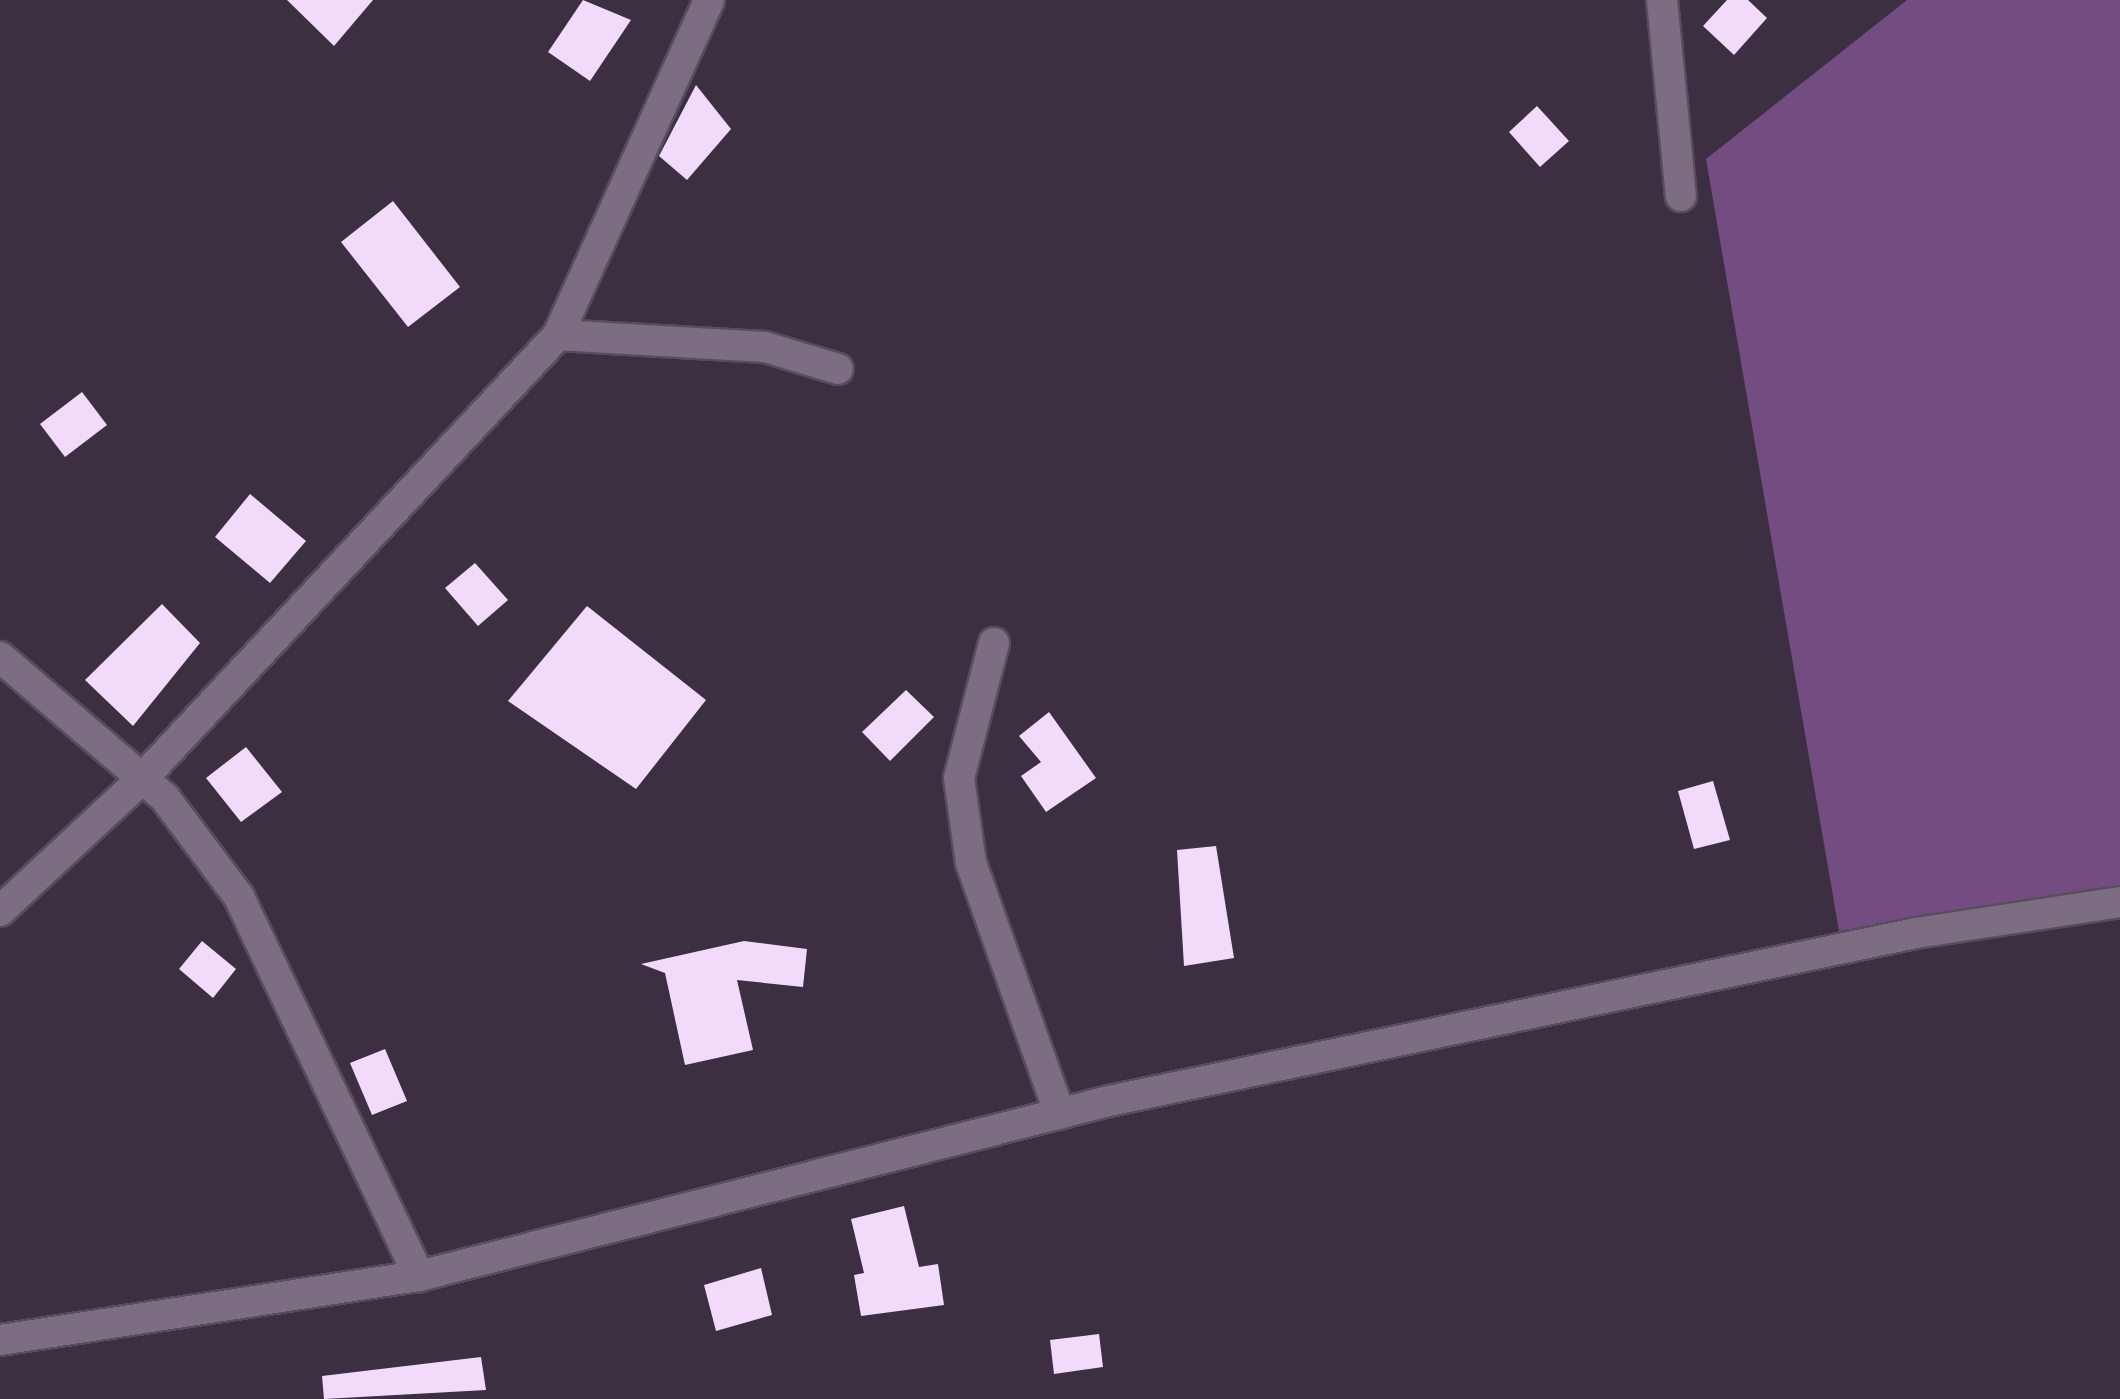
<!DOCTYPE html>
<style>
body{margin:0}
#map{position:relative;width:2120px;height:1399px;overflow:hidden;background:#3c2f42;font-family:Cabin,sans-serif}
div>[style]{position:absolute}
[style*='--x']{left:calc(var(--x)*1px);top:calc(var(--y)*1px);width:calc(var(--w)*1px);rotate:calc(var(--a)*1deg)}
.green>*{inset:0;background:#734d81}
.building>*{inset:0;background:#f2dafb}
.roads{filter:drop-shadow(2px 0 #584d5c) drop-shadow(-2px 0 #584d5c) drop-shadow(0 2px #584d5c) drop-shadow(0 -2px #584d5c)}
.minor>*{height:30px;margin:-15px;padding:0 15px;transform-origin:15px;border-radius:15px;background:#7c6d82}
span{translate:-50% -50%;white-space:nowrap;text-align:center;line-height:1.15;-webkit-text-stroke:10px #201a22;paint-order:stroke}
</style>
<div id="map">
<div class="green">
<i style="clip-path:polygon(1907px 0,2120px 0,2120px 886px,1839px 931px,1706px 159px)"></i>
</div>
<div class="building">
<i style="clip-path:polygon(287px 0,373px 0,334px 46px)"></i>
<i style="clip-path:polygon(583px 0,631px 20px,590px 81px,548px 52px)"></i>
<i style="clip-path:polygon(1727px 0,1748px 0,1767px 18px,1734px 55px,1703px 26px)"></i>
<i style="clip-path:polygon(696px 85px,731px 129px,687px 180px,659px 156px)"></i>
<i style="clip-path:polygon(1537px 106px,1569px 141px,1540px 167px,1509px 132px)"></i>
<i style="clip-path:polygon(393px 201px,460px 287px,408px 327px,341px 242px)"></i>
<i style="clip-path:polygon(82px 392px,107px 425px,65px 457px,40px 424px)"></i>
<i style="clip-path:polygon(250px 494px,306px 541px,270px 583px,215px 537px)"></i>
<i style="clip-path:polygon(475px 563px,508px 600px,478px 626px,445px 588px)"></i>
<i style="clip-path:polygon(162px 604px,200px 643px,133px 726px,85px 680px)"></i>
<i style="clip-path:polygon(587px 606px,706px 700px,636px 789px,508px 701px)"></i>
<i style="clip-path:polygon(906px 690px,934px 717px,890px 761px,862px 732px)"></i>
<i style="clip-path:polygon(1049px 712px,1096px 778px,1046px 812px,1021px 776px,1041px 762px,1019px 736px)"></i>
<i style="clip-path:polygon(246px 747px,282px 792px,241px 822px,206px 778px)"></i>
<i style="clip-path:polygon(1713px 781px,1730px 840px,1694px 849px,1678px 791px)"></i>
<i style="clip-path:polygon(1216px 846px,1234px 958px,1184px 966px,1177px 850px)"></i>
<i style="clip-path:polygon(202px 941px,236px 969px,213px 998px,179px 969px)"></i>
<i style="clip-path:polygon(744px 941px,807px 949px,803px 987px,737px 980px,753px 1050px,685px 1065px,665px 973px,641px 964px)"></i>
<i style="clip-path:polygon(385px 1049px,407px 1101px,372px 1115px,350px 1063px)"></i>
<i style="clip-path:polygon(904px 1206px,919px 1267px,938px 1264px,944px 1305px,861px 1316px,854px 1275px,864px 1273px,851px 1219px)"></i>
<i style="clip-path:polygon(761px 1268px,772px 1315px,716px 1331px,704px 1285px)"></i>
<i style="clip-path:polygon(1099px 1334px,1103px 1367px,1054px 1374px,1050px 1340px)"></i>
<i style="clip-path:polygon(481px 1357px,486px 1390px,324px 1399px,322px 1376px)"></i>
</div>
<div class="roads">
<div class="minor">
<i style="--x:1662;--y:0;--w:197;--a:84.5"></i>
<i style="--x:558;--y:335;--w:367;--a:-65.7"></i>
<i style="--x:994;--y:643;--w:139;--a:104.5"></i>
<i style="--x:959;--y:778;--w:86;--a:82"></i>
<i style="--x:971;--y:863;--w:266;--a:70.5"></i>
<i style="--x:0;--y:657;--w:217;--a:40.5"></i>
<i style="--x:165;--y:798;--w:124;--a:53.2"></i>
<i style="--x:239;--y:897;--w:420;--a:64.6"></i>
<i style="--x:0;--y:911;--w:192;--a:-42.9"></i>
<i style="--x:141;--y:780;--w:610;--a:-46.86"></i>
<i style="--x:558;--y:335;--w:207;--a:3.3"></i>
<i style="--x:765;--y:347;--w:76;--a:16.8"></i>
<i style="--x:0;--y:1340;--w:424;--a:-8.7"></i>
<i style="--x:419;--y:1276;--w:712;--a:-14.23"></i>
<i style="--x:1109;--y:1101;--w:824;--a:-11.76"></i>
<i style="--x:1916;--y:933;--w:206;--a:-8.6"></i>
</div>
</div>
</div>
